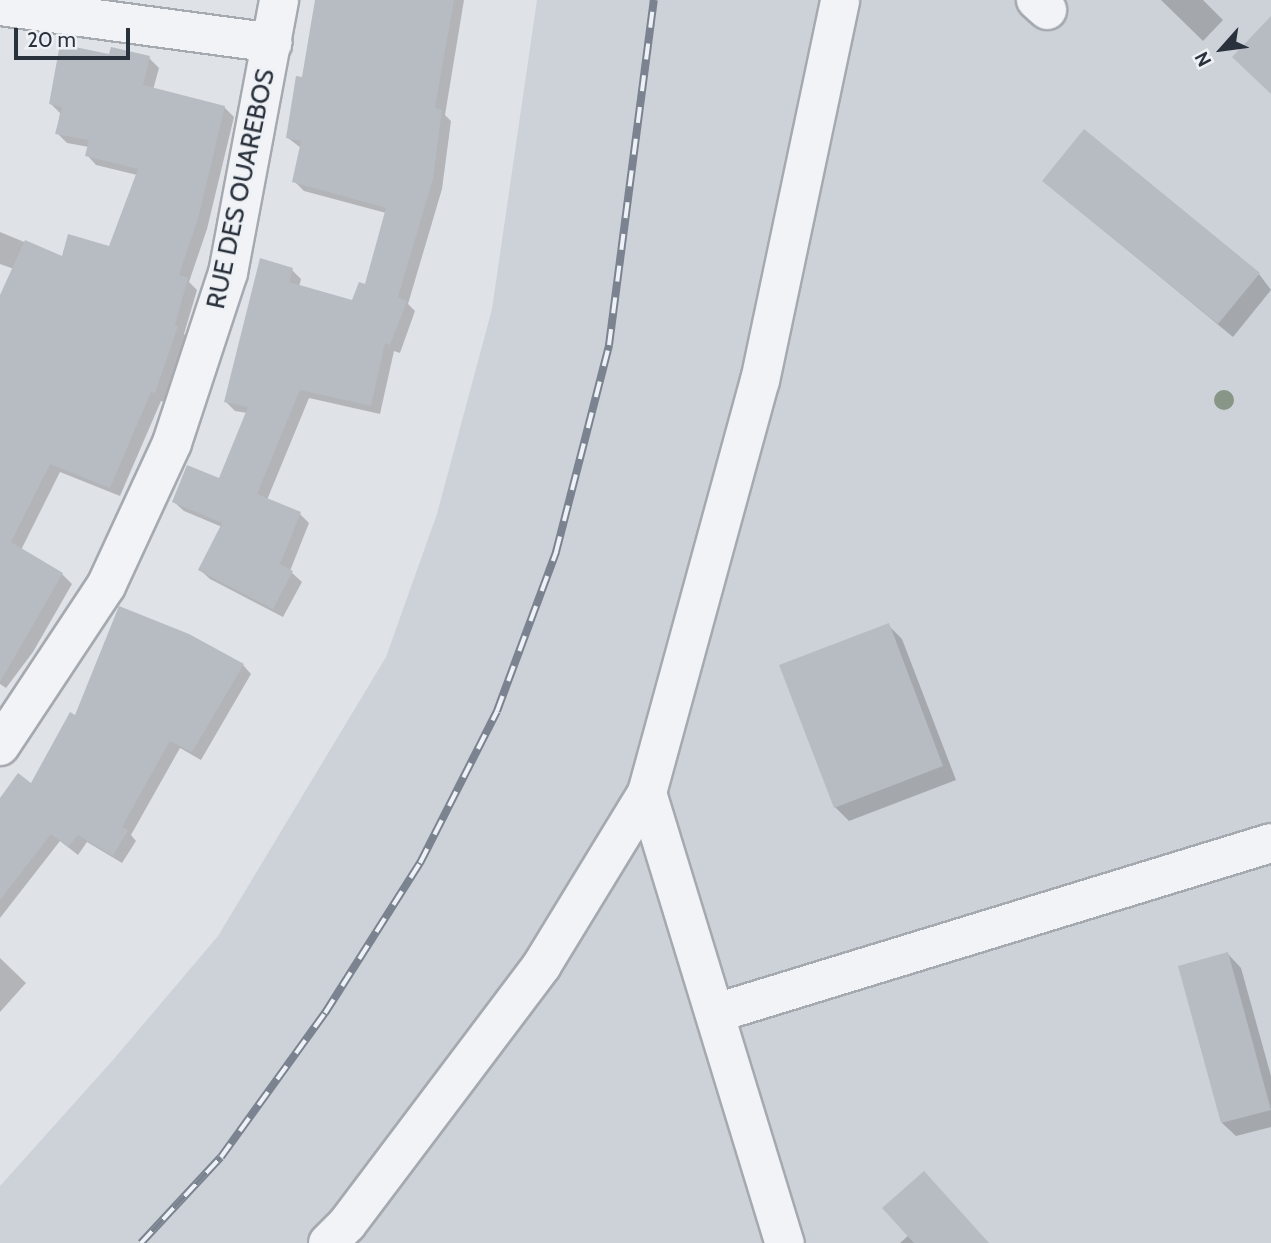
<!DOCTYPE html>
<style>
body{margin:0}
#map{position:relative;width:1271px;height:1243px;overflow:hidden;background:#dfe2e7;font-family:Cabin,sans-serif}
div>[style]{position:absolute}
[style*='--x']{left:calc(var(--x)*1px);top:calc(var(--y)*1px);width:calc(var(--w)*1px);rotate:calc(var(--a)*1deg)}
.built>*{inset:0;background:#cdd2d8}
.shadow>*{inset:0;background:#0003}
.building>*{inset:0;background:#b7bcc3}
.roads{filter:drop-shadow(2px 0 #a5a9b0) drop-shadow(-2px 0 #a5a9b0) drop-shadow(0 2px #a5a9b0) drop-shadow(0 -2px #a5a9b0)}
.minor>*{height:38px;margin:-19px;padding:0 19px;transform-origin:19px;border-radius:19px;background:#f1f3f6}
.rail>*{height:8px;margin-top:-4px;transform-origin:0;background:repeating-linear-gradient(90deg,#eef1f5 0 16px,#7a838f 0 32px);box-sizing:border-box;border-block:2px solid #7a838f}
.trees>*{width:20px;height:20px;margin:-10px;border-radius:50%;background:#879687}
span{translate:-50% -50%;white-space:nowrap;text-align:center;line-height:1.15;-webkit-text-stroke:5px #eef1f5;paint-order:stroke}
.street-label{font-size:26px;color:#29313c}
.north{position:absolute;left:1187px;top:14px;width:70px;height:70px;-webkit-text-stroke:5px #eef1f5;paint-order:stroke;rotate:242deg;font-size:19px;font-weight:700;line-height:28px;text-align:center;color:#29313c}
.north::after{content:'';display:block;margin:auto;width:24px;height:32px;background:#29313c;clip-path:polygon(50% 0,100% 100%,50% 72%,0 100%)}
.scale{position:absolute;left:14px;top:28px;width:116px;height:32px;box-sizing:border-box;border:4px solid #29313c;border-top:0;padding-left:9px;font-size:21px;line-height:24px;white-space:nowrap;color:#29313c;-webkit-text-stroke:5px #eef1f5;paint-order:stroke}
</style>
<div id="map">
<div class="built">
<i style="clip-path:polygon(537px 0,1271px 0,1271px 1243px,0 1243px,0 1186px,113px 1060px,218px 936px,386px 657px,437px 514px,492px 309px)"></i>
</div>
<div class="shadow">
<i style="clip-path:polygon(317px 0,464px 0,445px 115px,451px 121px,442px 189px,408px 304px,415px 311px,400px 353px,394px 351px,380px 414px,309px 398px,267px 500px,300px 514px,309px 523px,290px 571px,302px 582px,283px 617px,210px 579px,200px 570px,222px 527px,184px 511px,174px 502px,220px 481px,247px 413px,235px 411px,225px 401px,292px 270px,301px 279px,299px 287px,353px 303px,366px 286px,386px 213px,304px 191px,294px 181px,301px 148px,288px 138px,304px 79px)"></i>
<i style="clip-path:polygon(1161px 0,1203px 0,1223px 20px,1203px 41px)"></i>
<i style="clip-path:polygon(110px 56px,149px 58px,159px 68px,153px 90px,224px 107px,234px 117px,207px 229px,189px 282px,197px 290px,184px 334px,187px 337px,164px 402px,161px 401px,120px 496px,60px 472px,21px 550px,62px 574px,72px 584px,33px 652px,6px 688px,0 684px,0 300px,14px 269px,0 264px,0 232px,63px 258px,110px 248px,137px 175px,96px 165px,87px 155px,89px 147px,67px 143px,57px 133px,60px 113px,51px 104px)"></i>
<i style="clip-path:polygon(1044px 181px,1259px 274px,1271px 290px,1233px 337px)"></i>
<i style="clip-path:polygon(888px 625px,902px 639px,956px 780px,849px 821px,835px 807px)"></i>
<i style="clip-path:polygon(243px 665px,251px 674px,201px 760px,180px 748px,131px 835px,136px 841px,122px 863px,87px 842px,78px 855px,60px 841px,0 918px,0 809px,31px 785px,76px 717px)"></i>
<i style="clip-path:polygon(1228px 954px,1241px 968px,1271px 1076px,1271px 1127px,1236px 1136px,1222px 1123px)"></i>
<i style="clip-path:polygon(0 958px,26px 983px,0 1012px)"></i>
<i style="clip-path:polygon(909px 1235px,988px 1243px,900px 1243px)"></i>
</div>
<div class="building">
<i style="clip-path:polygon(315px 0,454px 0,435px 108px,442px 110px,433px 179px,398px 297px,407px 301px,390px 345px,385px 343px,371px 406px,300px 390px,257px 494px,301px 512px,280px 564px,293px 571px,273px 609px,198px 570px,222px 523px,172px 502px,187px 465px,219px 478px,248px 407px,224px 402px,260px 258px,293px 268px,289px 282px,352px 300px,359px 282px,365px 284px,386px 208px,292px 182px,301px 141px,286px 138px,296px 76px,302px 77px)"></i>
<i style="clip-path:polygon(1271px 16px,1271px 94px,1232px 57px)"></i>
<i style="clip-path:polygon(60px 44px,109px 54px,111px 47px,150px 56px,143px 85px,225px 106px,198px 219px,179px 275px,188px 278px,175px 325px,178px 326px,155px 393px,151px 392px,110px 488px,50px 464px,11px 542px,63px 573px,0 682px,0 295px,25px 240px,62px 256px,68px 234px,109px 246px,138px 169px,85px 156px,89px 140px,55px 134px,62px 107px,49px 104px)"></i>
<i style="clip-path:polygon(1084px 129px,1260px 273px,1218px 324px,1042px 181px)"></i>
<i style="clip-path:polygon(119px 606px,189px 634px,244px 664px,192px 752px,170px 741px,122px 827px,128px 830px,113px 856px,78px 835px,68px 847px,51px 834px,0 900px,0 798px,18px 773px,31px 783px,70px 712px,75px 715px)"></i>
<i style="clip-path:polygon(889px 623px,943px 766px,834px 808px,779px 665px)"></i>
<i style="clip-path:polygon(1228px 952px,1271px 1110px,1221px 1123px,1178px 966px)"></i>
<i style="clip-path:polygon(924px 1171px,989px 1243px,914px 1243px,882px 1208px)"></i>
</div>
<div class="roads">
<div class="minor">
<i style="--x:1036;--y:0;--w:15;--a:42"></i>
<i style="--x:0;--y:6;--w:275;--a:7.7"></i>
<i style="--x:0;--y:746;--w:192;--a:-56.5"></i>
<i style="--x:106;--y:586;--w:157;--a:-65.2"></i>
<i style="--x:172;--y:443;--w:179;--a:-71.8"></i>
<i style="--x:228;--y:273;--w:278;--a:-79.4"></i>
<i style="--x:647;--y:793;--w:471;--a:73"></i>
<i style="--x:716;--y:1013;--w:580;--a:-17.03"></i>
<i style="--x:328;--y:1243;--w:27;--a:-45"></i>
<i style="--x:347;--y:1224;--w:324;--a:-53"></i>
<i style="--x:542;--y:965;--w:202;--a:-58.6"></i>
<i style="--x:647;--y:793;--w:427;--a:-74.7"></i>
<i style="--x:760;--y:381;--w:389;--a:-78.1"></i>
</div>
</div>
<div class="rail">
<i style="--x:141;--y:1243;--w:117;--a:-47.1"></i>
<i style="--x:221;--y:1157;--w:178;--a:-54.2"></i>
<i style="--x:325;--y:1013;--w:178;--a:-57.7"></i>
<i style="--x:420;--y:863;--w:170;--a:-63.1"></i>
<i style="--x:497;--y:711;--w:170;--a:-69.6"></i>
<i style="--x:556;--y:552;--w:214;--a:-75.6"></i>
<i style="--x:609;--y:345;--w:348;--a:-82.6"></i>
</div>
<div class="trees">
<i style="left:1224px;top:400px"></i>
</div>
<div class="street-label">
<span style="left:241px;top:189px;rotate:-78deg">RUE DES OUAREBOS</span>
</div>
<div class="north">N</div>
<div class="scale">20 m</div>
</div>
